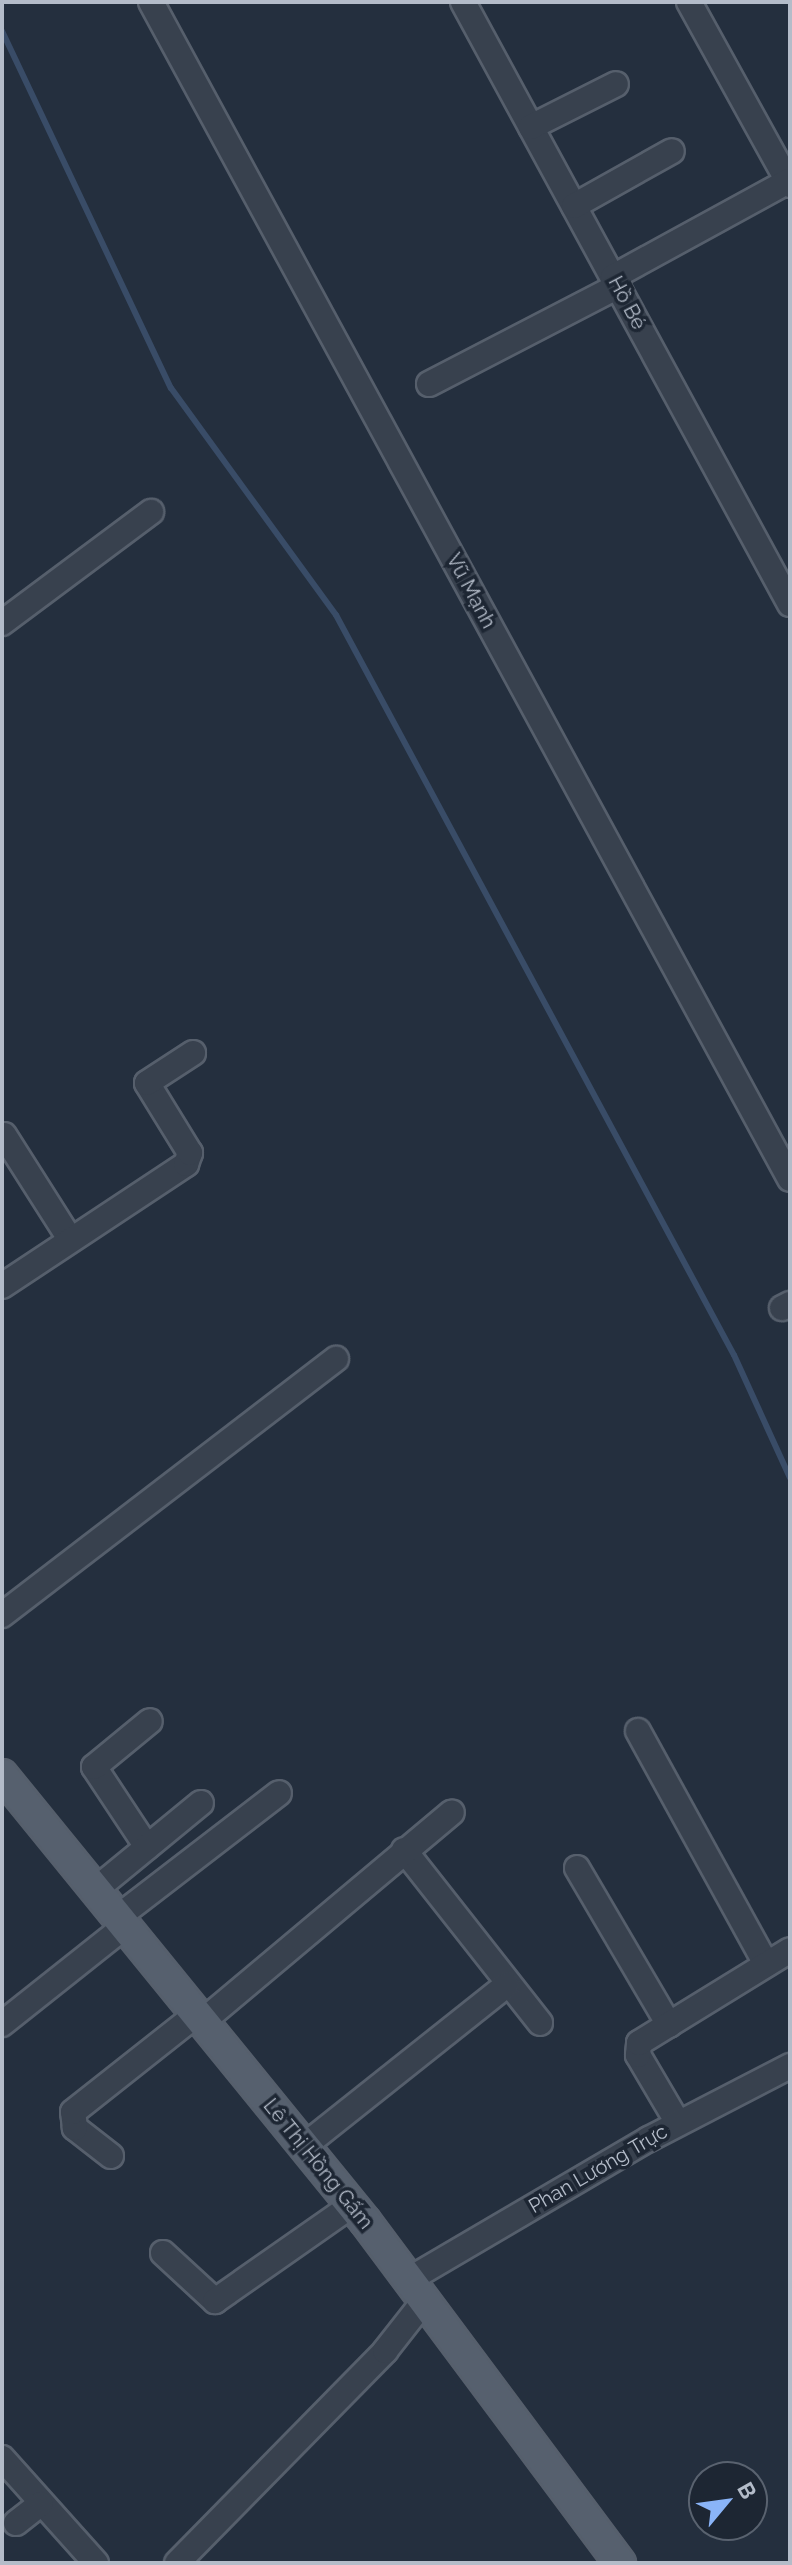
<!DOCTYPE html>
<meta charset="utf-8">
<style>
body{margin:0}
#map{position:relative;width:792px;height:2565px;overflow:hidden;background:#242f3e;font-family:Raleway,sans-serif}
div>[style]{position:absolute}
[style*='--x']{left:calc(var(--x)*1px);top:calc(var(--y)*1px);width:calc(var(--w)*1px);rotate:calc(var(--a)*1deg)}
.stream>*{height:6px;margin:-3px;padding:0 3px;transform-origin:3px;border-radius:3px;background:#394c67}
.roads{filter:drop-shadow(2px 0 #565f6c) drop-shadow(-2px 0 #565f6c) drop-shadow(0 2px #565f6c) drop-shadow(0 -2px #565f6c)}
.minor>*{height:24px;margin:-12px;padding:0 12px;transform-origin:12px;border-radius:12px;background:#38414e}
.major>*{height:30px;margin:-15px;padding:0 15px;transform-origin:15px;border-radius:15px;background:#56606e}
span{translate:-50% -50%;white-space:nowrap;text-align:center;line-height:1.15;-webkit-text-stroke:7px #1d2633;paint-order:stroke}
.street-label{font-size:20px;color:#b4bcc9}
.frame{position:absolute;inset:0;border:4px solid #b4bcc9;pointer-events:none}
.north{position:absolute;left:688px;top:2461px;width:80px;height:80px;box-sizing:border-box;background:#1d2633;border:2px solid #59626f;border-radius:50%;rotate:61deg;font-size:22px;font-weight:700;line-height:32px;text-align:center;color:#b4bcc9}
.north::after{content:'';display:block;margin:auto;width:28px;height:36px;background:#8ab4f8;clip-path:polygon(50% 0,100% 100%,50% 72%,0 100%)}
</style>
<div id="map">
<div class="stream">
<i style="--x:2;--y:31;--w:395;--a:64.7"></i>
<i style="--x:171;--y:388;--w:281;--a:54"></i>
<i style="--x:336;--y:615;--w:840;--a:61.73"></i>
<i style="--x:734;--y:1355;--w:135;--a:65.5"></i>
</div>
<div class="roads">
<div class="minor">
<i style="--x:151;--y:2;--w:1339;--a:61.5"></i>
<i style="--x:463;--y:2;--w:685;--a:61.49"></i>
<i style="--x:689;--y:2;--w:209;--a:61.1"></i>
<i style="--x:531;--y:127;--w:95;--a:-26.8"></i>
<i style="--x:574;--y:206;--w:112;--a:-29.3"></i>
<i style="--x:613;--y:277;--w:200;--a:-28.7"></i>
<i style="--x:429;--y:384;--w:213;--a:-27.4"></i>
<i style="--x:2;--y:623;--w:186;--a:-36.7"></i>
<i style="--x:4;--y:1135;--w:123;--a:57.6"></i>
<i style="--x:2;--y:1286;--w:221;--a:-33.5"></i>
<i style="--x:186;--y:1164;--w:12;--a:-70"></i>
<i style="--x:190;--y:1153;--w:82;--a:-121.6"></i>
<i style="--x:147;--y:1083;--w:55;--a:-33.1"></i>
<i style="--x:782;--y:1308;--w:9;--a:-27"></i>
<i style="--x:2;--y:1615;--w:421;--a:-37.5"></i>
<i style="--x:638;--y:1731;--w:266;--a:61.2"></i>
<i style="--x:147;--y:1847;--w:96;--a:-123.5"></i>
<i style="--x:94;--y:1767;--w:72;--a:-39.4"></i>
<i style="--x:404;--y:1850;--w:220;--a:51.8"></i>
<i style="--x:577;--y:1868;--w:182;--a:59.6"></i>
<i style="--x:95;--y:1890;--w:137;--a:-39.4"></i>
<i style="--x:118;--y:1917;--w:203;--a:-37.6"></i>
<i style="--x:202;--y:2022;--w:326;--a:-40"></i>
<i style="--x:2;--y:2024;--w:157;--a:-38.5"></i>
<i style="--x:678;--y:2123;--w:79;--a:-120.5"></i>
<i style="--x:638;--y:2055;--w:12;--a:-85"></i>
<i style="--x:639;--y:2043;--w:177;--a:-31.6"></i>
<i style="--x:303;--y:2147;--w:260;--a:-38.5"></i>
<i style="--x:111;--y:2156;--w:46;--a:-142.1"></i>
<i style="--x:75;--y:2128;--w:16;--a:-97"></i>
<i style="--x:73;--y:2112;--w:157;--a:-38.3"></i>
<i style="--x:163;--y:2253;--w:71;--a:42.7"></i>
<i style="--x:215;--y:2301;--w:167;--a:-35"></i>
<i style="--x:410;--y:2279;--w:277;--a:-30.4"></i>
<i style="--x:649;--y:2139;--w:159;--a:-27.4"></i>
<i style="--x:2;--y:2458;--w:141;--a:48.2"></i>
<i style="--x:16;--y:2523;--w:31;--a:-38"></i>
<i style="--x:177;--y:2563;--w:297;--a:-45.5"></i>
<i style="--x:385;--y:2351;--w:65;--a:-51.9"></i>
</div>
<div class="major">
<i style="--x:2;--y:1775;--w:575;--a:50.86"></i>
<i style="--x:365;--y:2221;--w:427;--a:53.3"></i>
</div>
</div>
<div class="street-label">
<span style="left:627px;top:303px;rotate:62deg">Hồ Bé</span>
<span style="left:471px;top:591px;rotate:62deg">Vũ Mạnh</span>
<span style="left:318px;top:2164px;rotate:51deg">Lê Thị Hồng Gấm</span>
<span style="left:598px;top:2169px;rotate:-30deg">Phan Lương Trực</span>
</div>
<div class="frame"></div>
<div class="north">B</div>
</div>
